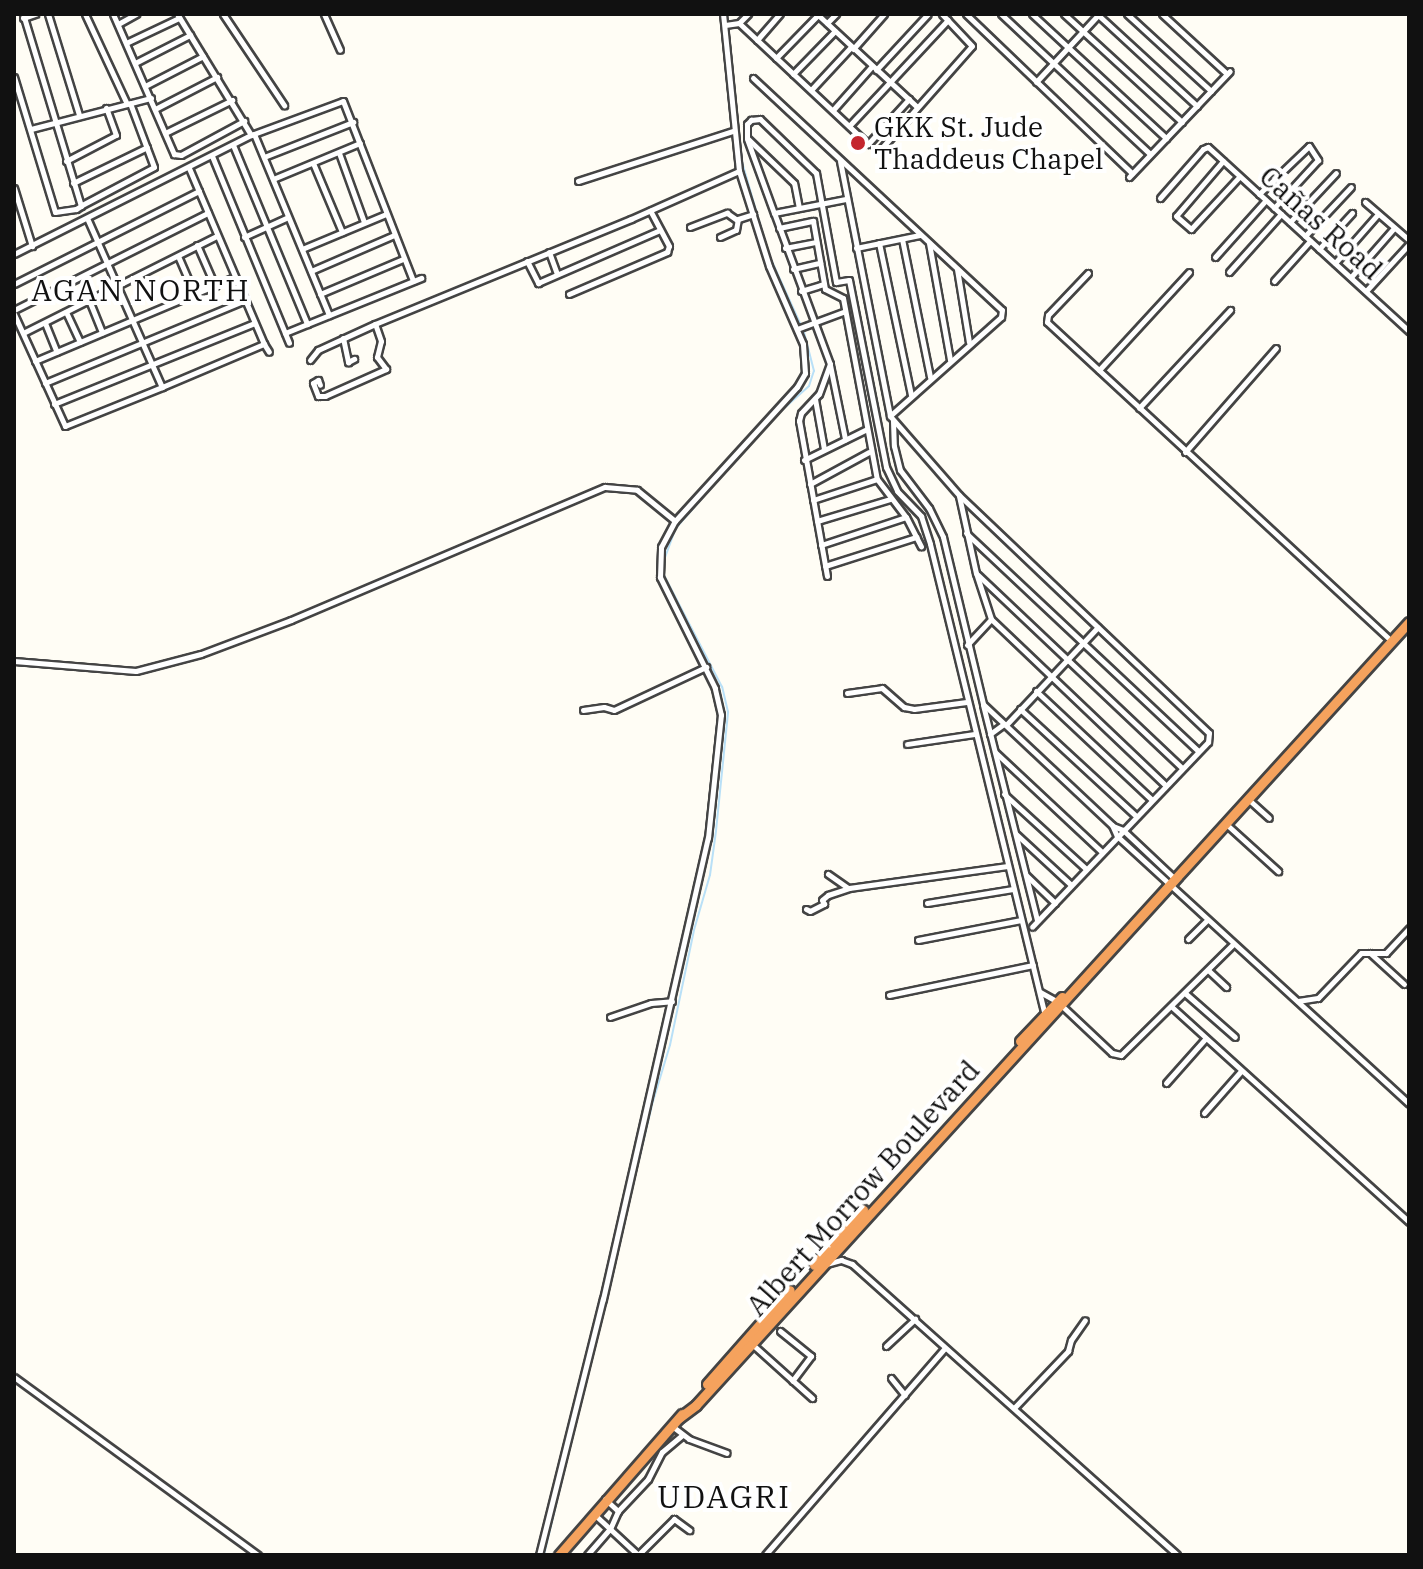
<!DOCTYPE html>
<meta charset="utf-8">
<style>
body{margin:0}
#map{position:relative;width:1423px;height:1569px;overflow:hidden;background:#fffdf5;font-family:"IBM Plex Serif",serif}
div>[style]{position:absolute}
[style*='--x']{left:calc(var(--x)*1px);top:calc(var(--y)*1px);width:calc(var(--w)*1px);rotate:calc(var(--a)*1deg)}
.stream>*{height:2px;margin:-1px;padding:0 1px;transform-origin:1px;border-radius:1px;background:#b9e0f7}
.roads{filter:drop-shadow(2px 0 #444) drop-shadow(-2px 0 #444) drop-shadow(0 2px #444) drop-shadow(0 -2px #444)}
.street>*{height:5px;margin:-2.5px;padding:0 2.5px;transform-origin:2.5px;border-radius:2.5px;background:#fff}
.highway>*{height:9px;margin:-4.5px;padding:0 4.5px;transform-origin:4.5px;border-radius:4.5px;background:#f5a25d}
.dots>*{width:22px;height:22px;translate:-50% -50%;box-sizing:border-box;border:4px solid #fff;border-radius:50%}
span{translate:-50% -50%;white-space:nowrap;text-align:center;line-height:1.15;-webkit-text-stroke:8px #fff;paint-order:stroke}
.poi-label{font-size:28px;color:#111}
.left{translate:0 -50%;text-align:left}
.street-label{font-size:28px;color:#111}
.neighbourhood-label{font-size:30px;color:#111;letter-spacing:2px}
.quarter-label{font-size:32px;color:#111;letter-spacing:2px}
.frame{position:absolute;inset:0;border:16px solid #111;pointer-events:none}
</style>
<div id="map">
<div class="stream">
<i style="--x:726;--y:14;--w:7;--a:82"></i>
<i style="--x:544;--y:1555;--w:460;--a:-76.5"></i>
<i style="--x:651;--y:1108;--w:66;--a:-73.2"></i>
<i style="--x:670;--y:1045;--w:117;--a:-78.2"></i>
<i style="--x:694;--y:930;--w:57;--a:-73.8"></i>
<i style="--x:710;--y:875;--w:44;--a:-82.2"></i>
<i style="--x:716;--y:831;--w:120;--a:-84.2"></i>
<i style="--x:728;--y:712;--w:26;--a:-103"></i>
<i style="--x:722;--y:687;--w:126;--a:-117.4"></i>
<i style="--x:664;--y:575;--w:12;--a:-95"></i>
<i style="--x:663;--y:563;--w:37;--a:-70"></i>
<i style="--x:676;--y:528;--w:144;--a:-48.7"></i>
<i style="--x:771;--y:420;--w:51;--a:-41.8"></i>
<i style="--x:809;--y:386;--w:16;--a:-72"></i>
<i style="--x:814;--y:371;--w:40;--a:-104.4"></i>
<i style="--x:804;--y:332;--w:85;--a:-114.4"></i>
<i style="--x:769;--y:255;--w:104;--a:-106.2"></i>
</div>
<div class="roads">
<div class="street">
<i style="--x:48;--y:14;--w:106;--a:72.9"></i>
<i style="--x:85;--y:14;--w:99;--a:65"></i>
<i style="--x:113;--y:14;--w:153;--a:66.5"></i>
<i style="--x:174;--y:154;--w:7;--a:8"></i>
<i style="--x:181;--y:155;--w:72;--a:-28.4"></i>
<i style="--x:223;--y:14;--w:110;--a:56.2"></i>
<i style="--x:324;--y:14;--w:39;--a:66"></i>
<i style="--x:817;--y:14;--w:135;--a:42.9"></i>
<i style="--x:966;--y:14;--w:230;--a:43.8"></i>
<i style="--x:1001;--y:14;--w:204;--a:43.2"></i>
<i style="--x:1032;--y:14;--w:183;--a:42.8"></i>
<i style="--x:1064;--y:14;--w:160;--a:42.5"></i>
<i style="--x:1097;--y:14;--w:136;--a:42.6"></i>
<i style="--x:1127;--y:14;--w:114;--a:42.5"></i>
<i style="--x:1162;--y:14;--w:88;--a:42.7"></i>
<i style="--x:23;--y:18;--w:13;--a:-18"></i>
<i style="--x:739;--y:23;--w:177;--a:43.2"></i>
<i style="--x:868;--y:144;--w:61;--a:-47.7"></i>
<i style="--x:827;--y:23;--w:13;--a:-45"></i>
<i style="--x:118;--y:24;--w:21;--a:-29"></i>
<i style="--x:725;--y:25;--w:14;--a:-8"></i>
<i style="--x:739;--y:23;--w:13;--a:-45"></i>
<i style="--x:757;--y:40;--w:35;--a:-49"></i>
<i style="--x:126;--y:43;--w:59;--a:-25.3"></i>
<i style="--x:853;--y:49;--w:47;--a:-48.5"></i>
<i style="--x:776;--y:58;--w:60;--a:-45.7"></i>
<i style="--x:135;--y:63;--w:62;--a:-27"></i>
<i style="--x:876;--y:70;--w:76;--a:-47.1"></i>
<i style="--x:793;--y:74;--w:60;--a:-45.7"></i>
<i style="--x:14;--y:77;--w:141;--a:73.1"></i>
<i style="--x:55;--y:212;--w:21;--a:-8"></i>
<i style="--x:76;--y:209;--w:6;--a:-31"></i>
<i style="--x:81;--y:206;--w:201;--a:-106.8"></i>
<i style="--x:753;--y:78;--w:340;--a:43"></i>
<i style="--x:1002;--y:310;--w:7;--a:98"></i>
<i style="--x:1001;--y:317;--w:147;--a:138.3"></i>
<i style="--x:1036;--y:82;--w:91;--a:-47.2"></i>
<i style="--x:145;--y:86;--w:65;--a:-27.3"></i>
<i style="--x:811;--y:90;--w:59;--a:-47.1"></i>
<i style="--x:155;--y:109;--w:70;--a:-27.3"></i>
<i style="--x:833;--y:110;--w:59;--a:-48.4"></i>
<i style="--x:849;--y:126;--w:145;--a:-47"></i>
<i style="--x:31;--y:129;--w:124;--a:-14.5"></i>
<i style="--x:165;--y:133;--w:75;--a:-26.2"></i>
<i style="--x:254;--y:134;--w:196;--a:67.5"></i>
<i style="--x:251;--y:135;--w:98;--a:-20.3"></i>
<i style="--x:343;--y:101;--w:193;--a:68.7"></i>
<i style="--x:747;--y:139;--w:79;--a:70"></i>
<i style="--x:233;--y:145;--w:194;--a:67.5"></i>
<i style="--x:879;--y:151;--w:140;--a:-48.5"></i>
<i style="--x:972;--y:46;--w:44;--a:-133.2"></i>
<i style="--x:339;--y:153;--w:73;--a:70.1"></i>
<i style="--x:212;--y:156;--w:202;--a:67.6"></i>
<i style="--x:264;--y:157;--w:96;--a:-21.5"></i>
<i style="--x:66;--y:161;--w:56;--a:-27.5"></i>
<i style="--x:116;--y:135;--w:29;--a:-110"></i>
<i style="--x:840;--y:161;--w:260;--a:78.9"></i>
<i style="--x:890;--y:416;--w:105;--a:48.9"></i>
<i style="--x:959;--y:495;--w:345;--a:43.6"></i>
<i style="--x:1209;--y:733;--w:9;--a:96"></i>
<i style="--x:1208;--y:742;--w:255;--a:133.6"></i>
<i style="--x:1223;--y:161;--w:72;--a:130.5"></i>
<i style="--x:1176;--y:216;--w:20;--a:41"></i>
<i style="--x:1191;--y:229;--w:71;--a:-47.3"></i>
<i style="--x:313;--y:163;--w:75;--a:67.2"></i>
<i style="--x:1129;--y:177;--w:146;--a:-46.4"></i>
<i style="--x:273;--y:179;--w:94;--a:-22.5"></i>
<i style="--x:578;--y:181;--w:163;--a:-17.9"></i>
<i style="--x:73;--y:183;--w:82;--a:-25.9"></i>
<i style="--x:14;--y:188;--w:61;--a:72.8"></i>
<i style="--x:1259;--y:194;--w:69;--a:-43.8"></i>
<i style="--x:1309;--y:146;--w:17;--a:57"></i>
<i style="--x:1318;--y:160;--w:65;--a:132.5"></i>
<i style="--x:1160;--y:198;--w:65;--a:-48.7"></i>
<i style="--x:1203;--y:149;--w:5;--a:-22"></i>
<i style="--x:1208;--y:147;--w:273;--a:42.5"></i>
<i style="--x:1365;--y:202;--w:58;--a:40.8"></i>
<i style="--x:82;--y:205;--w:81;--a:-27.8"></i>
<i style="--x:154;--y:167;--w:68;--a:-110.6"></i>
<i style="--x:799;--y:208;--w:25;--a:-101"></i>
<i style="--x:794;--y:183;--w:65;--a:-136.2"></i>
<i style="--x:747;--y:138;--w:14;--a:-90"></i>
<i style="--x:747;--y:124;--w:6;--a:-45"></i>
<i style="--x:751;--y:120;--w:9;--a:-6"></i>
<i style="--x:760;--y:119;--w:78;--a:44"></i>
<i style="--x:816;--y:173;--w:111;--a:79.6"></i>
<i style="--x:836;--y:282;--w:13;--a:-9"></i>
<i style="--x:849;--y:280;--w:191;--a:78.8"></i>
<i style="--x:886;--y:467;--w:26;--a:65"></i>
<i style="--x:897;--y:491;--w:35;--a:46"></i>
<i style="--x:921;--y:516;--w:29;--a:72"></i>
<i style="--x:930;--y:544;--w:483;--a:76.3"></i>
<i style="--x:87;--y:218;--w:185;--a:66.1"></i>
<i style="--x:162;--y:387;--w:111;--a:-22.9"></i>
<i style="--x:264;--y:344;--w:191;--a:-113.1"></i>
<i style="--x:1290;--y:222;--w:67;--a:-46.8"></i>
<i style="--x:690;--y:227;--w:40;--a:-21"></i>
<i style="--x:727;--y:213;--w:12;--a:35"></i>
<i style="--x:779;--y:228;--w:35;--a:-12"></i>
<i style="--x:813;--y:221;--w:69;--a:80"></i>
<i style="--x:825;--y:289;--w:20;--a:27"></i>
<i style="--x:843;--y:298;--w:184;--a:79.4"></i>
<i style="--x:877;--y:479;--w:48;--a:52.7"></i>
<i style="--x:906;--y:517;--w:33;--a:63"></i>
<i style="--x:1305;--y:236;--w:67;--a:-46.8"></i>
<i style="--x:244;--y:237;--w:48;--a:-24.4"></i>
<i style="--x:720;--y:237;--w:17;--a:-24"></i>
<i style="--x:736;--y:230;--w:11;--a:-80"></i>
<i style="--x:738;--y:219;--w:16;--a:-18"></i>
<i style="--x:902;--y:239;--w:141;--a:78.5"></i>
<i style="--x:879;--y:243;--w:155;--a:78.1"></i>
<i style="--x:929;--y:243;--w:119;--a:79.8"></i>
<i style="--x:197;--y:245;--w:45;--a:66.3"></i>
<i style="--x:785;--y:248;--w:32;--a:-11"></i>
<i style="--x:856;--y:248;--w:65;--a:-11.5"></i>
<i style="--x:302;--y:249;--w:91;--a:-22.6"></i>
<i style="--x:1319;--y:249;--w:49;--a:-47.5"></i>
<i style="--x:549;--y:252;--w:23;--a:70"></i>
<i style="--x:14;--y:254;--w:265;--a:-26.7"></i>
<i style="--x:251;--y:135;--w:142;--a:-121.4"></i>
<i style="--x:178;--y:256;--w:43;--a:66.4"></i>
<i style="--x:1215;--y:257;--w:76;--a:-48.2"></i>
<i style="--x:527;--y:261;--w:25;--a:63"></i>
<i style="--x:538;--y:283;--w:133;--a:-23.5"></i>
<i style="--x:1335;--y:263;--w:65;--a:-48.7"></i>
<i style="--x:793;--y:269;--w:28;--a:-13"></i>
<i style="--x:957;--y:269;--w:74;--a:80.7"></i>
<i style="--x:311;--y:271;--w:90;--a:-23.4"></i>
<i style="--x:1229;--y:272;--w:78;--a:-48.1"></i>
<i style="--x:1088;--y:273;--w:58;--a:133.6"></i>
<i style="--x:1048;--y:315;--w:7;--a:98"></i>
<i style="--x:1047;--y:322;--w:468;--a:42.8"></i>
<i style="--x:1351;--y:277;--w:65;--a:-48.7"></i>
<i style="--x:1274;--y:281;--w:54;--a:-48"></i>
<i style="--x:14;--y:284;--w:207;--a:-26.7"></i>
<i style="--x:801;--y:291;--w:24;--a:-17"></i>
<i style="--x:1366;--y:291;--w:64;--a:-47.5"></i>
<i style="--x:320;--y:294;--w:90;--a:-22.9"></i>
<i style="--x:569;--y:294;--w:107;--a:-23.2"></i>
<i style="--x:667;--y:252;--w:6;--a:-72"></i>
<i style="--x:669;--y:246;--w:40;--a:-118"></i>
<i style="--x:89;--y:300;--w:35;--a:68"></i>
<i style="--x:14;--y:310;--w:217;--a:-26.6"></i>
<i style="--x:66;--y:312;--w:33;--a:65"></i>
<i style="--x:14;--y:314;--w:123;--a:65.5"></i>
<i style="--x:65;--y:426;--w:105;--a:-21.9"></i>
<i style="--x:45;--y:323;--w:31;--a:68"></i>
<i style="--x:797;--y:329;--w:49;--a:-20.3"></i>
<i style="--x:23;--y:333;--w:217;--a:-26.6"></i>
<i style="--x:285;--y:333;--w:147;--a:-22"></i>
<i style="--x:343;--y:338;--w:25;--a:78"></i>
<i style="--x:348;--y:362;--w:7;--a:-27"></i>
<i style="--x:264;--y:344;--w:9;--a:58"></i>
<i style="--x:310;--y:360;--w:13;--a:-51"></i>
<i style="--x:318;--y:350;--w:63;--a:-24.5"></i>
<i style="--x:375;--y:324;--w:277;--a:-22.3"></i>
<i style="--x:631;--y:219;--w:118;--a:-24"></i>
<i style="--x:35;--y:361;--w:217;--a:-22.8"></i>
<i style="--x:830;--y:365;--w:76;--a:78.5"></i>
<i style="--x:1099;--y:370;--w:133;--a:-47.4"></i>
<i style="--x:45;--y:383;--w:217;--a:-22.5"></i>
<i style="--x:313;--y:383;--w:14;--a:69"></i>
<i style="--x:318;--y:396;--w:7;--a:0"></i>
<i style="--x:325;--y:396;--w:67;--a:-23.9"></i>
<i style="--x:386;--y:369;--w:15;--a:-127"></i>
<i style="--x:377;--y:357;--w:16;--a:-76"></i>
<i style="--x:381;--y:341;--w:18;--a:-109"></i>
<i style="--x:313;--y:383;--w:6;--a:-31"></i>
<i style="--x:318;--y:380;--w:5;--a:68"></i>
<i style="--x:815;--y:399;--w:51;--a:79.8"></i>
<i style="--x:54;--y:404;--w:216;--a:-22"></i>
<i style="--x:1139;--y:408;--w:134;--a:-47.1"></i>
<i style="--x:893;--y:421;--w:25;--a:88"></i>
<i style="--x:894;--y:446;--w:25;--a:76"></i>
<i style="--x:900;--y:470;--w:48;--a:52.7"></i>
<i style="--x:929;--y:508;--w:32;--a:64"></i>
<i style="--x:943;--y:537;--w:172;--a:76.5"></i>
<i style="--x:983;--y:704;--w:177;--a:43.2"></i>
<i style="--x:1112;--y:825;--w:12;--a:66"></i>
<i style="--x:1117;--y:836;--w:396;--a:42.5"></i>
<i style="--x:1185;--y:452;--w:138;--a:-48.8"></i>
<i style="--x:804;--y:460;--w:68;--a:-26.2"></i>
<i style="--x:810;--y:484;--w:67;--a:-28.5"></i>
<i style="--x:959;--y:496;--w:79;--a:77.6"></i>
<i style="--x:976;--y:573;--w:48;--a:71.9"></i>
<i style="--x:991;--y:619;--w:239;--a:43.6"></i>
<i style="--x:813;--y:500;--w:67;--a:-18.2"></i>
<i style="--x:817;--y:521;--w:76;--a:-16.8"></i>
<i style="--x:966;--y:533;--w:318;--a:43.2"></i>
<i style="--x:821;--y:545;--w:89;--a:-18.2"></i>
<i style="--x:825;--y:566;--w:96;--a:-17.7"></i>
<i style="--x:978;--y:575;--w:279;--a:43.4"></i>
<i style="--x:827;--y:576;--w:158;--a:-100.2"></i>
<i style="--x:799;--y:421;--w:8;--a:-76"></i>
<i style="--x:801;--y:413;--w:26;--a:-47"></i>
<i style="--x:819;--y:394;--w:32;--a:-70"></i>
<i style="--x:830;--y:364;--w:161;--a:-110.3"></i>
<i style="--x:774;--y:213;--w:73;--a:-11"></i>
<i style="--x:967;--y:645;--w:35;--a:-47"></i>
<i style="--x:14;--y:661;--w:122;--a:4.7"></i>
<i style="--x:136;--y:671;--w:67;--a:-14.7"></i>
<i style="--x:201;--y:654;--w:96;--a:-20.7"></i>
<i style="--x:291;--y:620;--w:341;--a:-23"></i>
<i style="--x:605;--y:487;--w:32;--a:5"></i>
<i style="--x:637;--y:490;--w:49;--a:39.2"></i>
<i style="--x:1036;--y:691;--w:158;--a:43.2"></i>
<i style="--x:847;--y:693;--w:35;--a:-8"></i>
<i style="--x:882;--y:688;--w:29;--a:41"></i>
<i style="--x:904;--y:707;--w:10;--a:11"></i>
<i style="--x:914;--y:709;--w:53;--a:-7.5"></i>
<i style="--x:983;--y:705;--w:222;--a:75.9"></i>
<i style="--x:1020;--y:709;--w:158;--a:42.7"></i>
<i style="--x:583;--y:710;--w:21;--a:-8"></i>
<i style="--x:604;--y:707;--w:10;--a:17"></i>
<i style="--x:614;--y:710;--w:102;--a:-25.1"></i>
<i style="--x:1006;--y:725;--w:134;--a:-46.8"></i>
<i style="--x:990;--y:734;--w:17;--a:-36"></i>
<i style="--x:907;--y:744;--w:69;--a:-8.4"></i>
<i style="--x:995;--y:752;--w:146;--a:43.1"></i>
<i style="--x:1004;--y:794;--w:111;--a:42.4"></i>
<i style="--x:1248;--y:799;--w:28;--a:42"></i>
<i style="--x:1225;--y:823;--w:72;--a:42.2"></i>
<i style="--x:1113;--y:826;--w:11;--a:22"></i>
<i style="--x:1123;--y:830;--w:70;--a:43.3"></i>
<i style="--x:1016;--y:834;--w:75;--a:42.8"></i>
<i style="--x:828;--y:874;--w:24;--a:35"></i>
<i style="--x:1027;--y:876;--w:39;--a:44"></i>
<i style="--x:927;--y:903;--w:87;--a:-9.2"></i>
<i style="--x:806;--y:909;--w:4;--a:27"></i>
<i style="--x:810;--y:911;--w:16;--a:-27"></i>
<i style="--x:824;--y:904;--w:4;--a:-117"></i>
<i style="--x:822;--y:900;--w:8;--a:-40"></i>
<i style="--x:828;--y:895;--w:22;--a:-18"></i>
<i style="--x:849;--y:888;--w:160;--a:-7.9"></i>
<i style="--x:1188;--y:939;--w:27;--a:-45"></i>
<i style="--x:918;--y:940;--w:105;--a:-11"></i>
<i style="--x:1370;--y:953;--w:46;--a:42.4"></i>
<i style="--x:1208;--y:970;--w:25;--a:43"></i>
<i style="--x:1040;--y:992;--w:18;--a:29"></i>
<i style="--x:1186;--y:994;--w:65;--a:41.3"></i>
<i style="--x:889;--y:995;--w:147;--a:-11.8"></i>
<i style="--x:1298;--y:1001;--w:20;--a:-9"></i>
<i style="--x:1318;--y:998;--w:62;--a:-46.3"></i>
<i style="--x:1361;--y:953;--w:25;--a:0"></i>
<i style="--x:1386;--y:953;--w:34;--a:-47"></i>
<i style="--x:1061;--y:1005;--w:70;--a:43.3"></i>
<i style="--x:1112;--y:1053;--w:9;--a:13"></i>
<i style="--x:1121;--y:1055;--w:158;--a:-44.7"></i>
<i style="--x:1172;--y:1007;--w:320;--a:42.2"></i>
<i style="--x:610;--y:1017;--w:43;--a:-18.9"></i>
<i style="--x:651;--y:1003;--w:21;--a:-5"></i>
<i style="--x:1166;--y:1083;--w:59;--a:-48.4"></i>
<i style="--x:1204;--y:1113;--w:56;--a:-48.6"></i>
<i style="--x:826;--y:1264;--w:16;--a:-15"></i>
<i style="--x:841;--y:1260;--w:12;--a:20"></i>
<i style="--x:852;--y:1264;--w:436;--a:41.8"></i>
<i style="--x:780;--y:1331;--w:40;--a:39"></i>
<i style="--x:811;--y:1356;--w:31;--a:127"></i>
<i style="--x:752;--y:1344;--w:81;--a:42"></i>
<i style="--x:886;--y:1346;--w:40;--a:-43"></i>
<i style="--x:14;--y:1377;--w:302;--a:36.1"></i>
<i style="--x:891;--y:1378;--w:22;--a:51"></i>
<i style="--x:1014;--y:1408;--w:79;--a:-46.5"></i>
<i style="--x:1068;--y:1351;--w:11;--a:-75"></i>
<i style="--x:1071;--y:1340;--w:24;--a:-55"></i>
<i style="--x:672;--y:1426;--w:21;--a:37"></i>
<i style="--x:689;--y:1439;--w:40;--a:20.2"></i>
<i style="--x:605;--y:1499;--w:18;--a:43"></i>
<i style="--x:618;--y:1511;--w:44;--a:-46.8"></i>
<i style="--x:648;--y:1479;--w:30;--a:-63"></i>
<i style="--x:662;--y:1452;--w:26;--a:-40"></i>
<i style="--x:595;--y:1515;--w:59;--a:42.9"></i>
<i style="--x:539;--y:1555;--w:264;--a:-76"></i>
<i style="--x:603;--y:1299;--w:473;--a:-77.2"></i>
<i style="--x:708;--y:838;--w:124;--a:-84"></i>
<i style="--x:721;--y:715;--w:28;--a:-103"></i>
<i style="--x:715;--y:688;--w:124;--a:-116.4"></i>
<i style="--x:660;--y:577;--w:30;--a:-88"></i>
<i style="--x:661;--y:547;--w:30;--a:-62"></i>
<i style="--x:675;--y:521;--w:181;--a:-47.7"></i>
<i style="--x:797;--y:387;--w:16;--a:-60"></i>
<i style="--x:805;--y:373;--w:29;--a:-94"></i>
<i style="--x:803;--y:344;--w:85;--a:-113.6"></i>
<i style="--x:769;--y:266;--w:100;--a:-107.5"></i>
<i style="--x:739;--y:171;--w:158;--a:-95.8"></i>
<i style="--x:587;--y:1555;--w:35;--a:-49"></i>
<i style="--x:610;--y:1529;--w:20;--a:-66"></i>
<i style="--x:638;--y:1555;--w:51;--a:-45"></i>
<i style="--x:674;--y:1519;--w:19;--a:36"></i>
<i style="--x:765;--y:1555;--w:274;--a:-49"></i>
</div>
<div class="highway">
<i style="--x:1020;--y:1041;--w:61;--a:-46.3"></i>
<i style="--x:814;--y:1265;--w:74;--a:-48.3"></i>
<i style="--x:707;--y:1384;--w:125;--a:-48.6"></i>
<i style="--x:679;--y:1418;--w:21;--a:-37"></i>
<i style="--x:696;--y:1405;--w:1059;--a:-47.68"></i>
<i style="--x:559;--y:1555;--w:187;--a:-48.9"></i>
</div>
</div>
<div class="dots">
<i style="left:858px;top:143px;background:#c4262e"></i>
</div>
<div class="poi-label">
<span class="left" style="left:874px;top:143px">GKK St. Jude<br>Thaddeus Chapel</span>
</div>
<div class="street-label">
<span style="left:1321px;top:223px;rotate:42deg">Cañas Road</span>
<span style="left:863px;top:1188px;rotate:-48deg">Albert Morrow Boulevard</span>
</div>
<div class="neighbourhood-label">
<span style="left:141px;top:290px">AGAN NORTH</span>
</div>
<div class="quarter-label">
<span style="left:724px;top:1496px">UDAGRI</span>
</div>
<div class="frame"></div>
</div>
